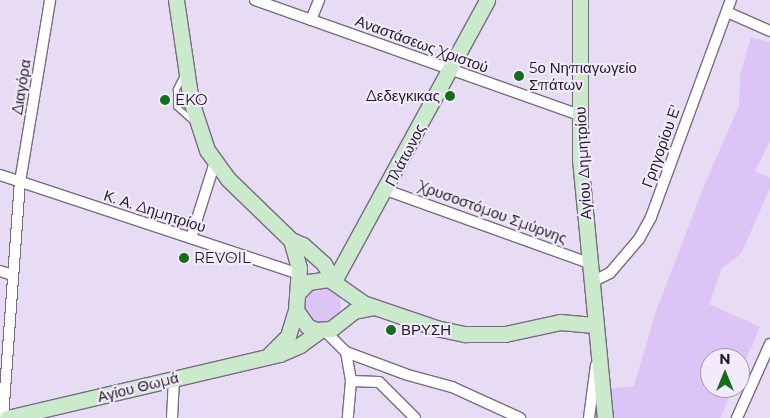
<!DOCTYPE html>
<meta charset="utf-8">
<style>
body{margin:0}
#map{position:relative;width:770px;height:418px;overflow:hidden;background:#e7dcf3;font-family:Montserrat,sans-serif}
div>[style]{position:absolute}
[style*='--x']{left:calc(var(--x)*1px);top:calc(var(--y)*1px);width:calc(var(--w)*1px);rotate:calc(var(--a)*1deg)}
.green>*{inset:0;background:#ddc4f7}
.round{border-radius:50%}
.roads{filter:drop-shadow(1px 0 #776d82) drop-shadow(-1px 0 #776d82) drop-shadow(0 1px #776d82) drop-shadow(0 -1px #776d82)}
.lane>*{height:5px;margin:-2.5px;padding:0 2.5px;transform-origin:2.5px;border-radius:2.5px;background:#fff}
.street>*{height:10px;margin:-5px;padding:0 5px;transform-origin:5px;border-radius:5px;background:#fff}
.secondary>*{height:15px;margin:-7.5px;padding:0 7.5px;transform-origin:7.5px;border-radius:7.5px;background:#cbe9cb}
.dots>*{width:14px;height:14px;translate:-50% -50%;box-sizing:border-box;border:2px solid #f3eafd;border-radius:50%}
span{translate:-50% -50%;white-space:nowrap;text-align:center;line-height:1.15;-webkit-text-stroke:4px #f3eafd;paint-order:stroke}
.street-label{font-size:15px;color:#1f1b23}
.poi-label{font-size:15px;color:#1f1b23}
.left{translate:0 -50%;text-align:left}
.right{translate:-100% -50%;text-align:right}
.north{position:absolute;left:700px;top:348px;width:50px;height:50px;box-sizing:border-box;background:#f3eafd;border:1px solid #9e97a6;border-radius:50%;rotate:0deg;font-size:14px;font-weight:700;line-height:20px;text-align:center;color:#1f1b23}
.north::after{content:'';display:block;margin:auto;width:18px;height:22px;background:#126e19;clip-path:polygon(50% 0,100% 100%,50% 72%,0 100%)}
</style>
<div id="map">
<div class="green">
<i style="clip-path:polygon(751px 37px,770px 42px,770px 141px,755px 171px,770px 178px,770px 188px,741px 254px,722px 268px,709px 304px,760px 327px,740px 372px,740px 358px,710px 358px,710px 388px,733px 388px,720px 418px,613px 418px,608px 389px,634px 386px,655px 314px,704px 186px,739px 106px,740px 75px)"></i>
<i class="round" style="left:303px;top:286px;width:38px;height:38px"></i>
</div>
<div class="roads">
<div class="lane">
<i style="--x:183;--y:75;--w:16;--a:117"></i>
<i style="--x:176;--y:89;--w:17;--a:90"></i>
<i style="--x:176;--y:106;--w:25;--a:42"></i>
</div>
<div class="street">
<i style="--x:255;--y:0;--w:345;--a:19.5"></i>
<i style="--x:727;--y:12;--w:47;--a:23.8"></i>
<i style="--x:311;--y:20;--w:22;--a:-68"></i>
<i style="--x:0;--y:175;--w:316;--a:18.3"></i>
<i style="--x:386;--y:190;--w:216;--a:19.8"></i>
<i style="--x:191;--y:238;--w:80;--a:-72.5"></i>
<i style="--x:0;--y:271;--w:13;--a:18"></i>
<i style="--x:592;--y:282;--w:20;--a:-27"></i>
<i style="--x:610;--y:273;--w:45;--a:-49.5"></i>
<i style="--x:639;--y:239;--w:25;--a:-61"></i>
<i style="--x:651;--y:217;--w:231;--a:-69.8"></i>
<i style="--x:324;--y:330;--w:31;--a:45"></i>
<i style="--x:346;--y:352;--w:66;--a:20.4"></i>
<i style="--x:408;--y:375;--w:46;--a:15.3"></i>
<i style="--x:452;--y:387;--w:75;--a:24.5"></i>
<i style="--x:346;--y:352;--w:29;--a:80"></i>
<i style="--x:351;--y:381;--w:37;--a:95"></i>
<i style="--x:351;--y:381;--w:28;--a:2"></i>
<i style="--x:379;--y:382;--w:51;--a:45"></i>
<i style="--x:3;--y:418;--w:237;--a:-85.9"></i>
<i style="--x:20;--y:182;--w:184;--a:-80.6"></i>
<i style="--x:172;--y:418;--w:40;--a:-87.1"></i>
<i style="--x:589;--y:418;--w:53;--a:-82.5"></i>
<i style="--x:737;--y:418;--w:81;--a:-66"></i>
</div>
<div class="secondary">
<i style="--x:176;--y:0;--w:102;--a:81.6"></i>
<i style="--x:191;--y:101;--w:52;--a:71.9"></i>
<i style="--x:207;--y:150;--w:36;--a:54"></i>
<i style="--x:228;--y:179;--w:88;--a:44.1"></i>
<i style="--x:291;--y:240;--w:13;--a:23"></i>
<i style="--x:303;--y:245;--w:28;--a:42"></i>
<i style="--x:324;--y:264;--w:20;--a:60"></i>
<i style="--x:580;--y:0;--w:159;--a:90"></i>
<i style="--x:580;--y:159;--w:260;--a:84.5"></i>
<i style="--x:291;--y:240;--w:29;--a:74"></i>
<i style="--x:299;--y:268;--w:42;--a:94.1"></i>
<i style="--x:296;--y:310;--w:19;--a:55"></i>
<i style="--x:307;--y:326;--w:10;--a:24"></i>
<i style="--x:316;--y:330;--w:15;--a:-4"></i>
<i style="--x:331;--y:329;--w:29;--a:-38"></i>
<i style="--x:354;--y:311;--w:20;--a:-11"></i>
<i style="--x:334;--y:281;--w:320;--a:-61.4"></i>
<i style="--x:297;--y:294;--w:16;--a:-47"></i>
<i style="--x:308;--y:282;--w:21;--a:-8"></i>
<i style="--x:329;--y:279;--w:42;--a:35.2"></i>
<i style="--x:363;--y:303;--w:77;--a:18.9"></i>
<i style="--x:436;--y:328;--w:30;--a:12"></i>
<i style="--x:465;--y:334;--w:40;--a:0"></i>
<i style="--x:505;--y:334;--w:56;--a:-12.3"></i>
<i style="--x:560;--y:322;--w:34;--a:5"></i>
<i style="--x:270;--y:354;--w:25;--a:-45"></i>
<i style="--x:288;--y:336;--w:27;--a:-73"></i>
<i style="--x:7;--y:418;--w:280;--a:-13.2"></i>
<i style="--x:280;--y:354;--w:22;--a:-24"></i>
<i style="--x:300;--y:345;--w:26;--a:-36"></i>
</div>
</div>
<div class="dots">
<i style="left:519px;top:76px;background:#126e19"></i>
<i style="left:450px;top:96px;background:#126e19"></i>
<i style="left:165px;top:100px;background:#126e19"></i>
<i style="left:184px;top:258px;background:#126e19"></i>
<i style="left:391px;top:330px;background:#126e19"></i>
</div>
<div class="street-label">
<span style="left:422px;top:44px;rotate:20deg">Αναστάσεως Χριστού</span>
<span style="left:21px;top:87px;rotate:-81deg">Διαγόρα</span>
<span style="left:661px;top:146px;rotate:-70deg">Γρηγορίου Ε'</span>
<span style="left:405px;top:155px;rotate:-62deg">Πλάτωνος</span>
<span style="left:583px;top:163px;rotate:-93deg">Αγίου Δημητρίου</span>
<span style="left:155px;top:211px;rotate:18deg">Κ. Α. Δημητρίου</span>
<span style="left:493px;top:212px;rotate:20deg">Χρυσοστόμου Σμύρνης</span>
<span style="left:138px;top:387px;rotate:-14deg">Αγίου Θωμά</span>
</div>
<div class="poi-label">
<span class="left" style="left:529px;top:76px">5ο Νηπιαγωγείο<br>Σπάτων</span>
<span class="right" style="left:440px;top:96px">Δεδεγκικας</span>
<span class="left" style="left:175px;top:100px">EKO</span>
<span class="left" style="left:194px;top:258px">REVOIL</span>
<span class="left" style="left:401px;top:330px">ΒΡΥΣΗ</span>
</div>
<div class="north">N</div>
</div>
